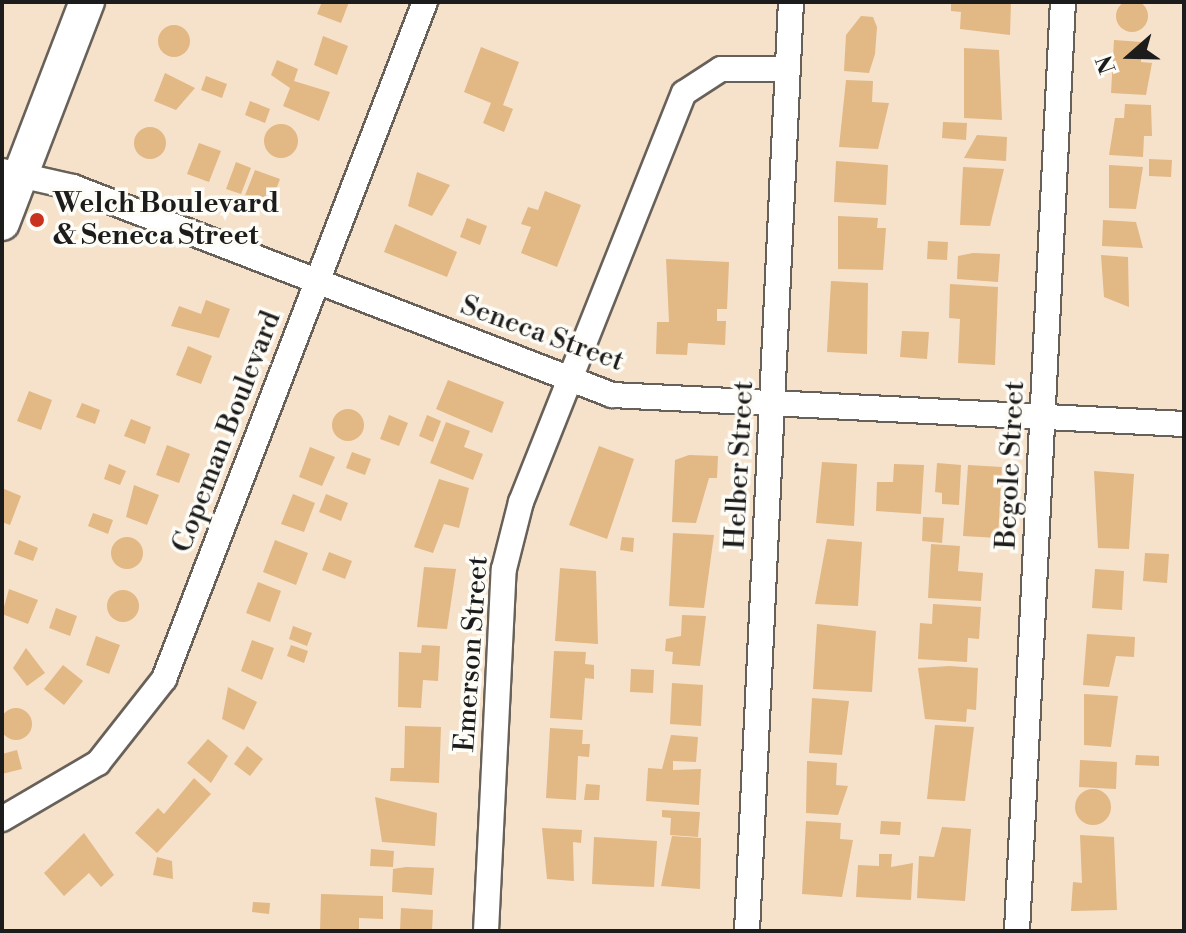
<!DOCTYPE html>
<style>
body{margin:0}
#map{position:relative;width:1186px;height:933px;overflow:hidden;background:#f6e2ca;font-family:"Libre Bodoni",serif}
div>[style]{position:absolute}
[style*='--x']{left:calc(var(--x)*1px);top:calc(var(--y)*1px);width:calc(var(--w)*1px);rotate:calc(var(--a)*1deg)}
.building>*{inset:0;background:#e2b885}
.round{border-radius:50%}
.roads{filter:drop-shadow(2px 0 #686159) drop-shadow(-2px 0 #686159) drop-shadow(0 2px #686159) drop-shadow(0 -2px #686159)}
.minor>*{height:24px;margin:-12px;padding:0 12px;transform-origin:12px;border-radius:12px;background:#fff}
.secondary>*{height:34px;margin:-17px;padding:0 17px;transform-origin:17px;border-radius:17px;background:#fff}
.dots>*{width:22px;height:22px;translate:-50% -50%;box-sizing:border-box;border:4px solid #fdfcf7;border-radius:50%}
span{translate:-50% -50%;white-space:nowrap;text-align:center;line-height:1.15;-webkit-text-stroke:7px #fdfcf7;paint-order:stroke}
.poi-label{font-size:28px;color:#1c1c1c;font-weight:700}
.left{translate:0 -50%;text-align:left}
.street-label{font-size:28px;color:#1c1c1c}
.frame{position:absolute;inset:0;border:4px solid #1c1c1c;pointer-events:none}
.north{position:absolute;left:1090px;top:16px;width:80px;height:80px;-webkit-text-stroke:6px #fdfcf7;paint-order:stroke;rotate:250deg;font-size:22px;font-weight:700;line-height:32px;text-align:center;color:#1c1c1c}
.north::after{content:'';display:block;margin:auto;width:28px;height:36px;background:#1c1c1c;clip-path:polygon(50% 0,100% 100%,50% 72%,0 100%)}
</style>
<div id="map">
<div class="building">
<i class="round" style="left:1116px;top:0;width:32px;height:32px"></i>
<i style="clip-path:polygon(322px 2px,349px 2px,341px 23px,317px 14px)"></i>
<i style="clip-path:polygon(951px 2px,1011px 2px,1010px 35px,960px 29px,961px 12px,951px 11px)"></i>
<i style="clip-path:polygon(861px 16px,873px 17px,877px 27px,875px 54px,869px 73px,844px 71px,846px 35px)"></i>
<i class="round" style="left:158px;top:25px;width:32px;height:32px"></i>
<i style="clip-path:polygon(323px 36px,348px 46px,337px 75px,314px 65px)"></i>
<i style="clip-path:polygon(1114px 40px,1142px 42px,1141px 62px,1152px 63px,1146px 95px,1111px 93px)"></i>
<i style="clip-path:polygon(481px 47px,519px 62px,503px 105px,513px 109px,504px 132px,483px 123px,491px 103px,464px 92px)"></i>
<i style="clip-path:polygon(964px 48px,999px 50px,1002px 120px,964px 118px)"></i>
<i style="clip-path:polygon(277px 60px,298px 69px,294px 81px,330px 92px,319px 121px,283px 106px,290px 88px,271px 75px)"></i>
<i style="clip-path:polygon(165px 73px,195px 88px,176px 110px,154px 101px)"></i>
<i style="clip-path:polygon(206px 76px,227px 84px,222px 98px,201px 90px)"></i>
<i style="clip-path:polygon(846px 80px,873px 81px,872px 102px,889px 103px,878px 149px,839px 147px)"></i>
<i style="clip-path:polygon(250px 101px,270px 109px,265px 123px,245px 115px)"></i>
<i style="clip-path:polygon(1125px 104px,1151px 105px,1152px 136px,1144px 136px,1143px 157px,1109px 155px,1115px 118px,1124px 118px)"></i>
<i style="clip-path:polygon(943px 122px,967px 123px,966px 140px,942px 138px)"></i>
<i class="round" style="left:264px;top:124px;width:34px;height:34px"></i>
<i class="round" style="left:134px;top:127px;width:32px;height:32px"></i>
<i style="clip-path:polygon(977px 135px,1007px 137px,1006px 161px,964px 158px)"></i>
<i style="clip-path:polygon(199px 143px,221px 151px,209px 182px,187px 174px)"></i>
<i style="clip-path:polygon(1149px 159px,1172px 160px,1171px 177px,1149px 176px)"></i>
<i style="clip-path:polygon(836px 161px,888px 165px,886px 205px,834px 202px)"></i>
<i style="clip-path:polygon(236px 162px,251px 168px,241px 194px,226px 189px)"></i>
<i style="clip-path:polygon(1109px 165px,1143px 167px,1136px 209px,1109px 208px)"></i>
<i style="clip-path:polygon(963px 167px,1004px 169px,990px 226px,960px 225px)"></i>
<i style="clip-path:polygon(255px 170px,280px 179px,269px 208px,244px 198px)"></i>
<i style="clip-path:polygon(417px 172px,450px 185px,432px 216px,408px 206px)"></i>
<i style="clip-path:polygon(545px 191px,581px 205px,557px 267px,521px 253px,531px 227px,521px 224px,528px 207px,538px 210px)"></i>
<i style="clip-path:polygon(838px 216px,878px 218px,877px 228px,886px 228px,883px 270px,838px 269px)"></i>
<i style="clip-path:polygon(467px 218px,487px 226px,480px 245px,460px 237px)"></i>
<i style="clip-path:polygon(1103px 220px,1136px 222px,1143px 248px,1102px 246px)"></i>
<i style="clip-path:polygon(395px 224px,457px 252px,447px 277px,384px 252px)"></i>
<i style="clip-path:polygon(928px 241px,948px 242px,947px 260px,927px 259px)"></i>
<i style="clip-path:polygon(973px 253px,1000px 254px,998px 282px,957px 279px,958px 256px)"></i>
<i style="clip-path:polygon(1101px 255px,1128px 257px,1129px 307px,1104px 297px)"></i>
<i style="clip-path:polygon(666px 259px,729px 262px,727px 309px,717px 309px,717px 321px,726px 321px,725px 345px,688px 343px,687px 355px,656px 354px,657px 322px,669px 322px)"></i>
<i style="clip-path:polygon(831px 281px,868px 283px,867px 354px,827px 352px)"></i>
<i style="clip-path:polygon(950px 284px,998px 287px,995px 365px,958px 363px,960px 319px,949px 318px)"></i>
<i style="clip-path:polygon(206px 300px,230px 309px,219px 338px,171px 326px,179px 306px,201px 314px)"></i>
<i style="clip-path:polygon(902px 331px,929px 332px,927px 359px,900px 357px)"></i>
<i style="clip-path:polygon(188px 346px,212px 356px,201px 384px,176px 375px)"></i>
<i style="clip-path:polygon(448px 380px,504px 402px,492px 433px,436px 409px)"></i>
<i style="clip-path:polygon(29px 391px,52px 400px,41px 430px,17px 421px)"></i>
<i style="clip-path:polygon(82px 403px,100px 410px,95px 424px,76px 417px)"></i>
<i class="round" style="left:332px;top:409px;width:32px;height:32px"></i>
<i style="clip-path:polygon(389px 415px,408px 423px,399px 446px,380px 439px)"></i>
<i style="clip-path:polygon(427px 415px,441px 421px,433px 442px,419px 436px)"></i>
<i style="clip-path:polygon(131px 419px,151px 427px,145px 444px,124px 436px)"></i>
<i style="clip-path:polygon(446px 422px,470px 431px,464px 447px,483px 454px,473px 480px,430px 463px)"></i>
<i style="clip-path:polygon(167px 445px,190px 454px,179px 483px,156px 475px)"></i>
<i style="clip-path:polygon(599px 446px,634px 459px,607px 539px,569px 525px)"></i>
<i style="clip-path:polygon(310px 447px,335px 457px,322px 486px,299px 477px)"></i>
<i style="clip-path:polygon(352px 452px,371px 459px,365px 475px,346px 468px)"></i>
<i style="clip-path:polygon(689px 455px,718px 456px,717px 478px,709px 478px,696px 523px,672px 522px,675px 460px)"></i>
<i style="clip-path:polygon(822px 462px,857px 464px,854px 526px,816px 523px)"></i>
<i style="clip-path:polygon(937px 463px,961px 465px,959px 505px,942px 504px,942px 493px,935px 492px)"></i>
<i style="clip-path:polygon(109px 464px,126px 471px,120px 485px,104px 479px)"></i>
<i style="clip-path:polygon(894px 464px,924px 465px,921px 514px,876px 511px,877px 482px,893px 482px)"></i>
<i style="clip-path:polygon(968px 465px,1002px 467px,998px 538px,963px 536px)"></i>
<i style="clip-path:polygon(1094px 471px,1134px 474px,1129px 549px,1098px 548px)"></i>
<i style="clip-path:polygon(439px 479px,469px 488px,459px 528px,444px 524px,433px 553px,414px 547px)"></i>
<i style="clip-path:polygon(134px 485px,159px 495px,147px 525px,126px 517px)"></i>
<i style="clip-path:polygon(2px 488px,21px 496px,10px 525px,2px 522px)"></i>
<i style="clip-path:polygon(293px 494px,315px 503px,304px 532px,281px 524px)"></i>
<i style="clip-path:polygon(326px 494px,348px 503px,341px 521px,319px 512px)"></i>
<i style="clip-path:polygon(93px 513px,113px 520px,108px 534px,88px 526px)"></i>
<i style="clip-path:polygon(923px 517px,944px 518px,942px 543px,922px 541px)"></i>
<i style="clip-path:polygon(673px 533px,714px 535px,704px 608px,669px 606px)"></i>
<i style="clip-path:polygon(622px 537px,634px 538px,633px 552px,620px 550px)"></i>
<i class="round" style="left:111px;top:537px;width:32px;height:32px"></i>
<i style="clip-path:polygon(827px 539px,862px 542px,858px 606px,815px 604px)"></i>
<i style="clip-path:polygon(19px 540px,38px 548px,33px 561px,14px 554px)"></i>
<i style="clip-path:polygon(275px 540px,308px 553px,296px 585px,263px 572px)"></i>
<i style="clip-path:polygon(931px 544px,960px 546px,958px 571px,983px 573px,981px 601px,928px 598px)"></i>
<i style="clip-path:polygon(329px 552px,352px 561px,345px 579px,322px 570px)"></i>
<i style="clip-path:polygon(1145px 553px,1169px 554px,1167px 583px,1143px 581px)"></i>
<i style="clip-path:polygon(424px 567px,456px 569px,447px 629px,417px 627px)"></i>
<i style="clip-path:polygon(560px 568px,596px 571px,598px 644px,555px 641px)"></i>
<i style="clip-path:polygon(1095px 569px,1124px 571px,1122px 610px,1092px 608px)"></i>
<i style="clip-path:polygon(258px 582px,281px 591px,270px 622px,246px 613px)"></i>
<i style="clip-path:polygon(9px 589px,38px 600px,28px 624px,2px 614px)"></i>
<i class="round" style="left:107px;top:590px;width:32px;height:32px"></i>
<i style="clip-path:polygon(933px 604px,981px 607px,979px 639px,968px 638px,967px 662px,918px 659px,920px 623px,932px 624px)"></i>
<i style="clip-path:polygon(56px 608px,77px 616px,70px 636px,49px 628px)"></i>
<i style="clip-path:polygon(682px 615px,706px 616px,700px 666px,672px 664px,673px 652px,665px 651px,666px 639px,681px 636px)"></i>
<i style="clip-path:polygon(817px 624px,876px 631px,872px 692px,813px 689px)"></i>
<i style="clip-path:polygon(293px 626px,312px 633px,307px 646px,289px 639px)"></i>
<i style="clip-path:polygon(1087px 634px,1135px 637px,1134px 657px,1116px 656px,1109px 687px,1083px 685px)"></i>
<i style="clip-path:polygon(96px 636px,120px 645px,109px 674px,86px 665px)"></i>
<i style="clip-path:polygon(252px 640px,274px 648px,262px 680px,241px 671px)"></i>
<i style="clip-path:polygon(291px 645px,308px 651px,304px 663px,287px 656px)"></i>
<i style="clip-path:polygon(422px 645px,440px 646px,438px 681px,423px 680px,421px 708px,398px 707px,399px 652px,421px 653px)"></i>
<i style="clip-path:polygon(26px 648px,45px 673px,27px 686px,13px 668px)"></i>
<i style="clip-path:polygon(554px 651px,586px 652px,585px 664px,594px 665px,594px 679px,585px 678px,582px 720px,550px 718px)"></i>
<i style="clip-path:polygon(63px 665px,83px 681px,64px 705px,44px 689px)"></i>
<i style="clip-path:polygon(949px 666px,978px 668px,976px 710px,967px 709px,966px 722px,925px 719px,918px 668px)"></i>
<i style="clip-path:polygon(631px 669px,654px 670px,653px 693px,630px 692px)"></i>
<i style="clip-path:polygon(672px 683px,703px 685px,701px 726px,670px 724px)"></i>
<i style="clip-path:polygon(228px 687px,257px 702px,244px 730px,222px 719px)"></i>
<i style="clip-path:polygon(1084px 694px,1118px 696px,1111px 747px,1084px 745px)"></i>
<i style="clip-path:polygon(812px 698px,849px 701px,842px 755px,809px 753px)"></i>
<i class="round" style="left:0;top:708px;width:32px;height:32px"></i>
<i style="clip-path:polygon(935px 725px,974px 727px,965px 801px,927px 799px)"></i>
<i style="clip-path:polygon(405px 726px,441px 727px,439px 783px,390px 781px,391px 768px,404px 768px)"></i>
<i style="clip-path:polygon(550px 728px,583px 730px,582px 744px,590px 744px,589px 757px,578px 756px,576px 800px,546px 798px)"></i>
<i style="clip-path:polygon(671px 735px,698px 737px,696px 762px,673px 761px,673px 770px,701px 769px,699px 805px,646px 801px,648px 768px,662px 769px)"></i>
<i style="clip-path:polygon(208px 739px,228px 756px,211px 783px,187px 763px)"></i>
<i style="clip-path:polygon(247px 746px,263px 759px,250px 776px,234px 764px)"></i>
<i style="clip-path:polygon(17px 750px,22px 769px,2px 774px,2px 754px)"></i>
<i style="clip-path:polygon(1136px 755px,1159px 756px,1159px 766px,1135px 765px)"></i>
<i style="clip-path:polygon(1080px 760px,1117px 762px,1116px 789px,1079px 787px)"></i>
<i style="clip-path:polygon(807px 761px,837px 763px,836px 785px,848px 786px,838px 815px,806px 813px)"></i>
<i style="clip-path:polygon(194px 778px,211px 794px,157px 853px,135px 833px,158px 808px,164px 814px)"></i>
<i style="clip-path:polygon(586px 784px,600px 785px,599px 800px,584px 800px)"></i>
<i class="round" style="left:1075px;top:789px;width:36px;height:36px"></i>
<i style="clip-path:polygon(375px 797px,437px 813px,435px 846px,382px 842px)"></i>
<i style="clip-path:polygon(662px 810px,700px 812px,698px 837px,670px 835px,671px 818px,662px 817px)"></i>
<i style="clip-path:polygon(806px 821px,841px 823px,840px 839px,853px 840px,842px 897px,802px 894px)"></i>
<i style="clip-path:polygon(881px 821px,901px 822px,900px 835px,880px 834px)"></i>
<i style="clip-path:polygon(942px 827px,971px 829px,965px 901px,917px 898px,919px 856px,934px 857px)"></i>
<i style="clip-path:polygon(542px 828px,582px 830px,581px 843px,573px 842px,574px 881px,547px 879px)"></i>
<i style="clip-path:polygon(84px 833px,114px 875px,101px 887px,89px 873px,64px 896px,44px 873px)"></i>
<i style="clip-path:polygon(1080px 835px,1114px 837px,1117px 910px,1071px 911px,1073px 882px,1082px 883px)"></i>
<i style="clip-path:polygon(672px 836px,701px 838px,700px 889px,661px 886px)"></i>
<i style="clip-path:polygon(594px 837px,657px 841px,654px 887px,592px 884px)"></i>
<i style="clip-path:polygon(371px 849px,394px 851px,393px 867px,370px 866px)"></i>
<i style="clip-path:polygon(879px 854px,892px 854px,891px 867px,913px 863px,911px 900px,856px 897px,858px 865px,879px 866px)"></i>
<i style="clip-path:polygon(157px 857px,172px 861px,173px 879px,153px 875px)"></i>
<i style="clip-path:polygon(406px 867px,434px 868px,432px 895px,392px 892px,393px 869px)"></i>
<i style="clip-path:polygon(321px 894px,383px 896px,383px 919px,359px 918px,359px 931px,320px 931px)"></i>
<i style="clip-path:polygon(253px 902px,270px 903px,269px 914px,252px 912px)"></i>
<i style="clip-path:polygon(401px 908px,433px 910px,432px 931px,400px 931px)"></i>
</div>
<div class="roads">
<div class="minor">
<i style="--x:2;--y:171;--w:73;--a:12.7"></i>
<i style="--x:73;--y:187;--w:578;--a:21.1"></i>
<i style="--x:612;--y:395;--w:573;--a:2.9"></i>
<i style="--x:2;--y:819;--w:111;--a:-30.3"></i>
<i style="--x:98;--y:763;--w:107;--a:-51.8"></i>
<i style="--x:164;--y:679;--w:726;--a:-68.92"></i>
<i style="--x:486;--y:931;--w:362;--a:-87.2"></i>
<i style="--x:504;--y:569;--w:69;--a:-75.8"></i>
<i style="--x:521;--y:502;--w:440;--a:-68.3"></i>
<i style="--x:684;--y:93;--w:44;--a:-33"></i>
<i style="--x:721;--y:69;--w:66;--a:0"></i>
<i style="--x:747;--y:931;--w:930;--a:-87.29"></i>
<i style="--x:1017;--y:931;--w:930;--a:-87.17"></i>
</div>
<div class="secondary">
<i style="--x:2;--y:223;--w:237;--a:-69"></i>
</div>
</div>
<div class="dots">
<i style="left:37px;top:220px;background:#c8321e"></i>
</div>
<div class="poi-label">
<span class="left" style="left:53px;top:220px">Welch Boulevard<br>&amp; Seneca Street</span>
</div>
<div class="street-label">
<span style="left:542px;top:334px;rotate:20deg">Seneca Street</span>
<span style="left:227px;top:432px;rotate:-69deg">Copeman Boulevard</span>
<span style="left:740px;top:465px;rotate:-87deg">Helber Street</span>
<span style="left:1011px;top:465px;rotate:-87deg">Begole Street</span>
<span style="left:472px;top:654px;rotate:-86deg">Emerson Street</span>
</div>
<div class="frame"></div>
<div class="north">N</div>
</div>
